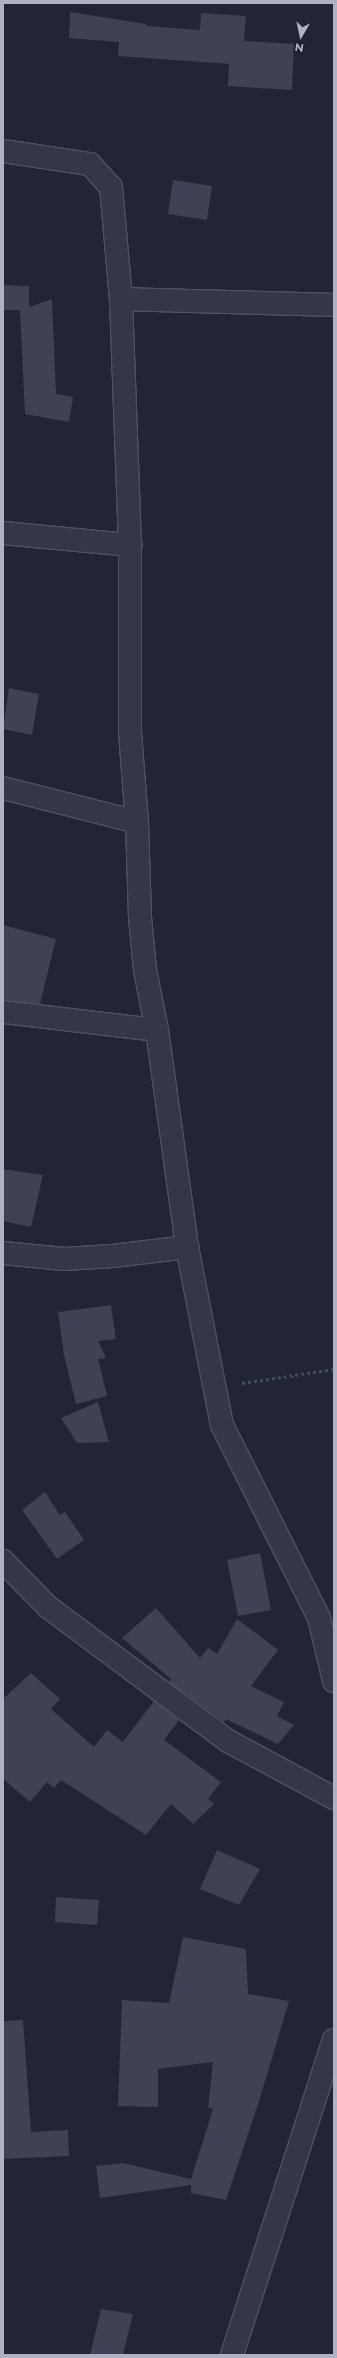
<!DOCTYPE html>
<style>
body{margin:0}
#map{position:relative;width:337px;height:2358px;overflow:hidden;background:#212534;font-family:Montserrat,sans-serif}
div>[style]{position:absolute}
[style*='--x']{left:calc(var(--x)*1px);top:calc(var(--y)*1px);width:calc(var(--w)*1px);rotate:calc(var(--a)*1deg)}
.building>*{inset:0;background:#3e4254}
.path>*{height:2.5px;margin-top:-1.25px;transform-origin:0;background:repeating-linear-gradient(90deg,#424e54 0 3px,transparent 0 6px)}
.roads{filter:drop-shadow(1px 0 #4f525f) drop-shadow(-1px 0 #4f525f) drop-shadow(0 1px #4f525f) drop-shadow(0 -1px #4f525f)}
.minor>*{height:22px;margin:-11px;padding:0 11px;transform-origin:11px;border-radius:11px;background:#343745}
span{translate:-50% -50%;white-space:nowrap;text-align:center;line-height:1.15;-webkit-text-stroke:4px #1a1d29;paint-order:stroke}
.frame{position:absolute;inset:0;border:4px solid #aeb2c1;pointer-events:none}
.north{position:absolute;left:281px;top:16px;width:40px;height:40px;-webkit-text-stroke:3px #1a1d29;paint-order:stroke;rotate:189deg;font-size:11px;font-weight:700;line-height:16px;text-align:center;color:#aeb2c1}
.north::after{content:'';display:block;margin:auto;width:14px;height:18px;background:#aeb2c1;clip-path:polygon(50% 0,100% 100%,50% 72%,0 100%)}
</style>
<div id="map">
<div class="building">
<i style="clip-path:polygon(70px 12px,146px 24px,146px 26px,200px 30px,201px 13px,246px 16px,244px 41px,294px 44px,292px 90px,228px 86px,229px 64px,118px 56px,119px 42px,69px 38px)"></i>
<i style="clip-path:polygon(173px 180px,212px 186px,207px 220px,168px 214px)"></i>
<i style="clip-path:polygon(3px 285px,29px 286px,29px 307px,52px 299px,56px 394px,73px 397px,69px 422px,25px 414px,20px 310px,3px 310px)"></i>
<i style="clip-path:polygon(9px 688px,39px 694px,32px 735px,3px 729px)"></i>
<i style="clip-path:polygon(3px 925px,56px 939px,40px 1004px,3px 1000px)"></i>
<i style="clip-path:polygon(3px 1169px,43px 1175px,31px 1227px,3px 1221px)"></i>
<i style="clip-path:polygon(111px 1305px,116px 1339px,98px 1341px,106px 1358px,98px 1359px,107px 1396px,76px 1404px,64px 1355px,58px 1312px)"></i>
<i style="clip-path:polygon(98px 1402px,109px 1442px,77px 1443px,61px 1418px)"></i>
<i style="clip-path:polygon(45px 1492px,60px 1515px,65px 1512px,84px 1540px,57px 1559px,22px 1510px)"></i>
<i style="clip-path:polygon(260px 1553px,271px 1610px,238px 1616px,227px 1560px)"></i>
<i style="clip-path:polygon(156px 1608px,200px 1658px,208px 1648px,217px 1654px,237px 1619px,278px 1650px,251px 1686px,284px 1702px,277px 1716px,294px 1725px,278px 1744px,226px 1719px,224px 1722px,169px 1682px,171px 1679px,122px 1638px)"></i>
<i style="clip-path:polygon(31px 1673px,60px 1699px,51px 1709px,94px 1747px,107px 1730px,123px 1742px,154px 1701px,179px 1720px,164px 1740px,221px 1782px,208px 1799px,214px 1804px,193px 1824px,171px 1804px,146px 1835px,61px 1780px,54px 1788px,47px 1782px,30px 1802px,3px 1779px,3px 1699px)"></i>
<i style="clip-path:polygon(217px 1850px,260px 1869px,239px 1905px,200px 1889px)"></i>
<i style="clip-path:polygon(56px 1897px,99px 1900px,97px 1925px,55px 1922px)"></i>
<i style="clip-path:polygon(183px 1937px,246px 1949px,248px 1994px,289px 2001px,260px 2098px,226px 2200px,191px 2193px,191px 2185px,100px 2198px,96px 2166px,123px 2163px,191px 2179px,213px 2109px,208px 2108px,213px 2062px,158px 2069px,158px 2107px,118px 2106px,122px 2000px,169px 2003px)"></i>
<i style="clip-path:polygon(23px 2020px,31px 2132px,68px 2130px,69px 2156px,3px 2159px,3px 2021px)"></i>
<i style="clip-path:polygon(101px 2309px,133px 2314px,123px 2355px,90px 2355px)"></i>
</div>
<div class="path">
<i style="--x:242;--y:1383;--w:93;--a:-8.7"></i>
</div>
<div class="roads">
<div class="minor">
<i style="--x:3;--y:151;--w:88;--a:8.5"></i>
<i style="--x:90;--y:164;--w:31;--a:48"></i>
<i style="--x:111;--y:187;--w:112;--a:84.9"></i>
<i style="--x:121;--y:299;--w:246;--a:87.9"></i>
<i style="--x:130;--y:545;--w:187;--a:90"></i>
<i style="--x:130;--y:732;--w:90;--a:85.6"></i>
<i style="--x:137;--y:822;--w:95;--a:88.2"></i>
<i style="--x:140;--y:917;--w:53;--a:84.6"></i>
<i style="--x:145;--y:970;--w:61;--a:78.7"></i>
<i style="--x:157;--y:1030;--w:219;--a:82.1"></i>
<i style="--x:187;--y:1247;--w:181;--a:78.9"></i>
<i style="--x:222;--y:1425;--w:216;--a:63.3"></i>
<i style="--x:319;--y:1618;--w:65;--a:76.6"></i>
<i style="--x:121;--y:299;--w:213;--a:1.6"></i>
<i style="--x:3;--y:533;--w:128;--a:5.4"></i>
<i style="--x:3;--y:788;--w:138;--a:14.2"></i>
<i style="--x:3;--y:1012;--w:155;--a:6.7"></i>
<i style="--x:3;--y:1253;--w:61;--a:5.6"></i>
<i style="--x:64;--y:1259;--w:49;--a:-3.5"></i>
<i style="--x:113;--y:1256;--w:75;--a:-6.9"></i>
<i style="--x:3;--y:1561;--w:64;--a:45.6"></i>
<i style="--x:48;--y:1607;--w:224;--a:36.7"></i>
<i style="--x:228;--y:1741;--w:120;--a:28.3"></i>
<i style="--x:232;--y:2355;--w:331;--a:-72.1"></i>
</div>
</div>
<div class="frame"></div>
<div class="north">N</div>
</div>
